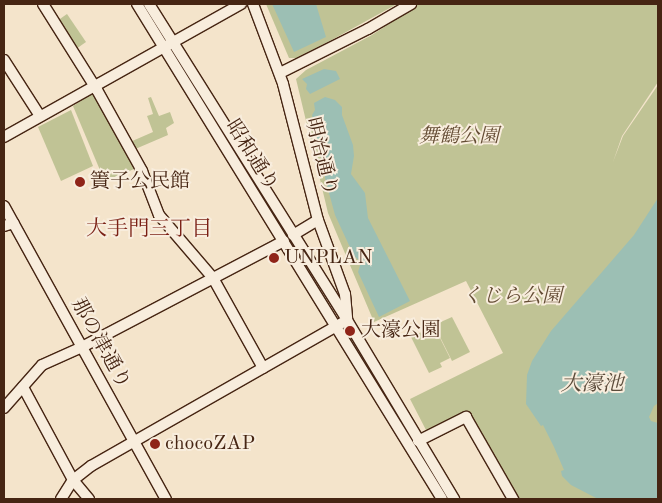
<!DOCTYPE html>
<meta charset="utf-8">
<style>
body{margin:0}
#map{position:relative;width:662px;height:503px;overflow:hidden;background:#f4e4cb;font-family:"Old Standard TT","Noto Serif JP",serif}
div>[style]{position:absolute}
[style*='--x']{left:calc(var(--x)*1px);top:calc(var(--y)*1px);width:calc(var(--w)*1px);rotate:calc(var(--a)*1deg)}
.green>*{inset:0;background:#c0c395}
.water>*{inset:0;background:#9cbfb4}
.roads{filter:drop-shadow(1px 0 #462513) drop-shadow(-1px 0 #462513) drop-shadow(0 1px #462513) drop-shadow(0 -1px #462513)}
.secondary>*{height:10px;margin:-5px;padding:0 5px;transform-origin:5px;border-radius:5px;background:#f8eddd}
.dots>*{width:14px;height:14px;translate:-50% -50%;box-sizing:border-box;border:2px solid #f8eddd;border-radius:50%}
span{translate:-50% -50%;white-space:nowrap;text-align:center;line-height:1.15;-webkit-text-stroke:4px #f8eddd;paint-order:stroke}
.park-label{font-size:20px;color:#644c34;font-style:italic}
.street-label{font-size:20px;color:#462513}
.poi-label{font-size:20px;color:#462513}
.left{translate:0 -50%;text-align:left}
.neighbourhood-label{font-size:21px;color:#7a1f14}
.water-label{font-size:21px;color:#5c4c3b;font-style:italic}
.frame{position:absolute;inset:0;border:5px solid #462513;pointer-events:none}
</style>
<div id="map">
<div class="green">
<i style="clip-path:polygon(266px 4px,397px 4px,299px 58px,289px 58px)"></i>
<i style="clip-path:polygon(419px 4px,658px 4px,658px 82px,622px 136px,613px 162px,623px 136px,658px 85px,658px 499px,515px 499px,466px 412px,426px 430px,410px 399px,503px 353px,466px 281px,374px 322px,328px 213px,296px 79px,306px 70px,372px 35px)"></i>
<i style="clip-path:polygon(67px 14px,86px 42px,76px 49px,57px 21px)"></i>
<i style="clip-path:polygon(93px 93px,134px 169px,105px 182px,73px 106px)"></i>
<i style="clip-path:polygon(151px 97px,159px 116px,170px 112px,174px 123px,166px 128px,168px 135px,133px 150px,130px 142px,153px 132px,147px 116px,153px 114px,148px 98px)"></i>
<i style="clip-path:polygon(71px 110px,93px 166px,61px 181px,38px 127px)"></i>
<i style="clip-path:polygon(452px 317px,470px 352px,452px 361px,434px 325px)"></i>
<i style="clip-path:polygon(436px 330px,450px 358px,440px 363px,442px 367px,429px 373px,411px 337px,424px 331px,426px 335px)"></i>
</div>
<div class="water">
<i style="clip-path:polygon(272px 4px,316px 4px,326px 37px,294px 52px)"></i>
<i style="clip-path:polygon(324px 69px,336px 71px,340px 79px,310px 94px,306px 89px,307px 84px,302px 79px)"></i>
<i style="clip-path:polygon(325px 97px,335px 100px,342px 107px,342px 115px,353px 145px,354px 156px,351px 174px,365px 193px,368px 218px,410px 301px,379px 317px,358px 272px,361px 262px,354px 256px,335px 215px,326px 182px,312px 115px,315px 110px,314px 103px)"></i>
<i style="clip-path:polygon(658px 198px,658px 403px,654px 406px,649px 417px,651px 421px,658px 423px,658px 499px,598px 499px,571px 485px,562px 476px,561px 471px,564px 470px,554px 447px,543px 425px,541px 426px,526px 404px,527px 375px,532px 361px,551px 331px,634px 235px)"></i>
</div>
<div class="roads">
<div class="secondary">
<i style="--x:43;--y:4;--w:102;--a:57.9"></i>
<i style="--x:97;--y:90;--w:93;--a:60.9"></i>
<i style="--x:142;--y:171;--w:47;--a:68.9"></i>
<i style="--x:159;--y:215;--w:83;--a:49.4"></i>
<i style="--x:213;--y:278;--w:103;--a:60.9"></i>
<i style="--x:137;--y:4;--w:581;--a:58.36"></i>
<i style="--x:149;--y:4;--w:373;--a:57.9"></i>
<i style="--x:347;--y:320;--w:209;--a:59.1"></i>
<i style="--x:253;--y:4;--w:85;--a:69.4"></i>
<i style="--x:283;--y:84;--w:140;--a:75.6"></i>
<i style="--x:318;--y:220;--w:79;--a:70"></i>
<i style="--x:345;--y:294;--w:25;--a:85"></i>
<i style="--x:4;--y:60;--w:67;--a:57.3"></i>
<i style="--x:280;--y:73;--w:98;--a:-26.6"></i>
<i style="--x:368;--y:29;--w:50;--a:-30.2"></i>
<i style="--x:4;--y:137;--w:272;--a:-29.3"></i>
<i style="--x:4;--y:206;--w:335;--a:61.1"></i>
<i style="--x:4;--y:226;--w:10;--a:-17"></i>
<i style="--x:293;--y:235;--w:29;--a:-31"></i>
<i style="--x:23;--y:387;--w:106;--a:61.7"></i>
<i style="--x:73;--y:480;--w:25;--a:50"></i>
<i style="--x:4;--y:408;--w:57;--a:-48.5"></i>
<i style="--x:42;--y:365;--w:44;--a:-24.2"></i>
<i style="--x:82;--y:347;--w:228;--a:-27.7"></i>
<i style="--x:418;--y:441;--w:54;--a:-26.6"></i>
<i style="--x:466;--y:417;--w:95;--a:60.2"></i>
<i style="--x:61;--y:499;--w:22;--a:-58"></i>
<i style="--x:73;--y:480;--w:23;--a:-38"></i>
<i style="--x:91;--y:466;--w:289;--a:-29.7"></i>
</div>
</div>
<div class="dots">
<i style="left:80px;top:182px;background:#8f2418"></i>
<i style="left:274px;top:258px;background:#8f2418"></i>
<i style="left:350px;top:331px;background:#8f2418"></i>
<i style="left:155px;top:444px;background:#8f2418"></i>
</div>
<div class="park-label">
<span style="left:459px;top:137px">舞鶴公園</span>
<span style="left:512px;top:297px">くじら公園</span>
</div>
<div class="street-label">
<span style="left:251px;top:156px;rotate:58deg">昭和通り</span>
<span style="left:320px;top:157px;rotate:76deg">明治通り</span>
<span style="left:100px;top:344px;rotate:61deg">那の津通り</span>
</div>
<div class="poi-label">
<span class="left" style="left:90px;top:182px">簀子公民館</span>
<span class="left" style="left:284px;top:258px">UNPLAN</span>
<span class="left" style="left:361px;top:331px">大濠公園</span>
<span class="left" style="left:165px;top:444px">chocoZAP</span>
</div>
<div class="neighbourhood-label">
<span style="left:149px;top:230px">大手門三丁目</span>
</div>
<div class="water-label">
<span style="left:592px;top:385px">大濠池</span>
</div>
<div class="frame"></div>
</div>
